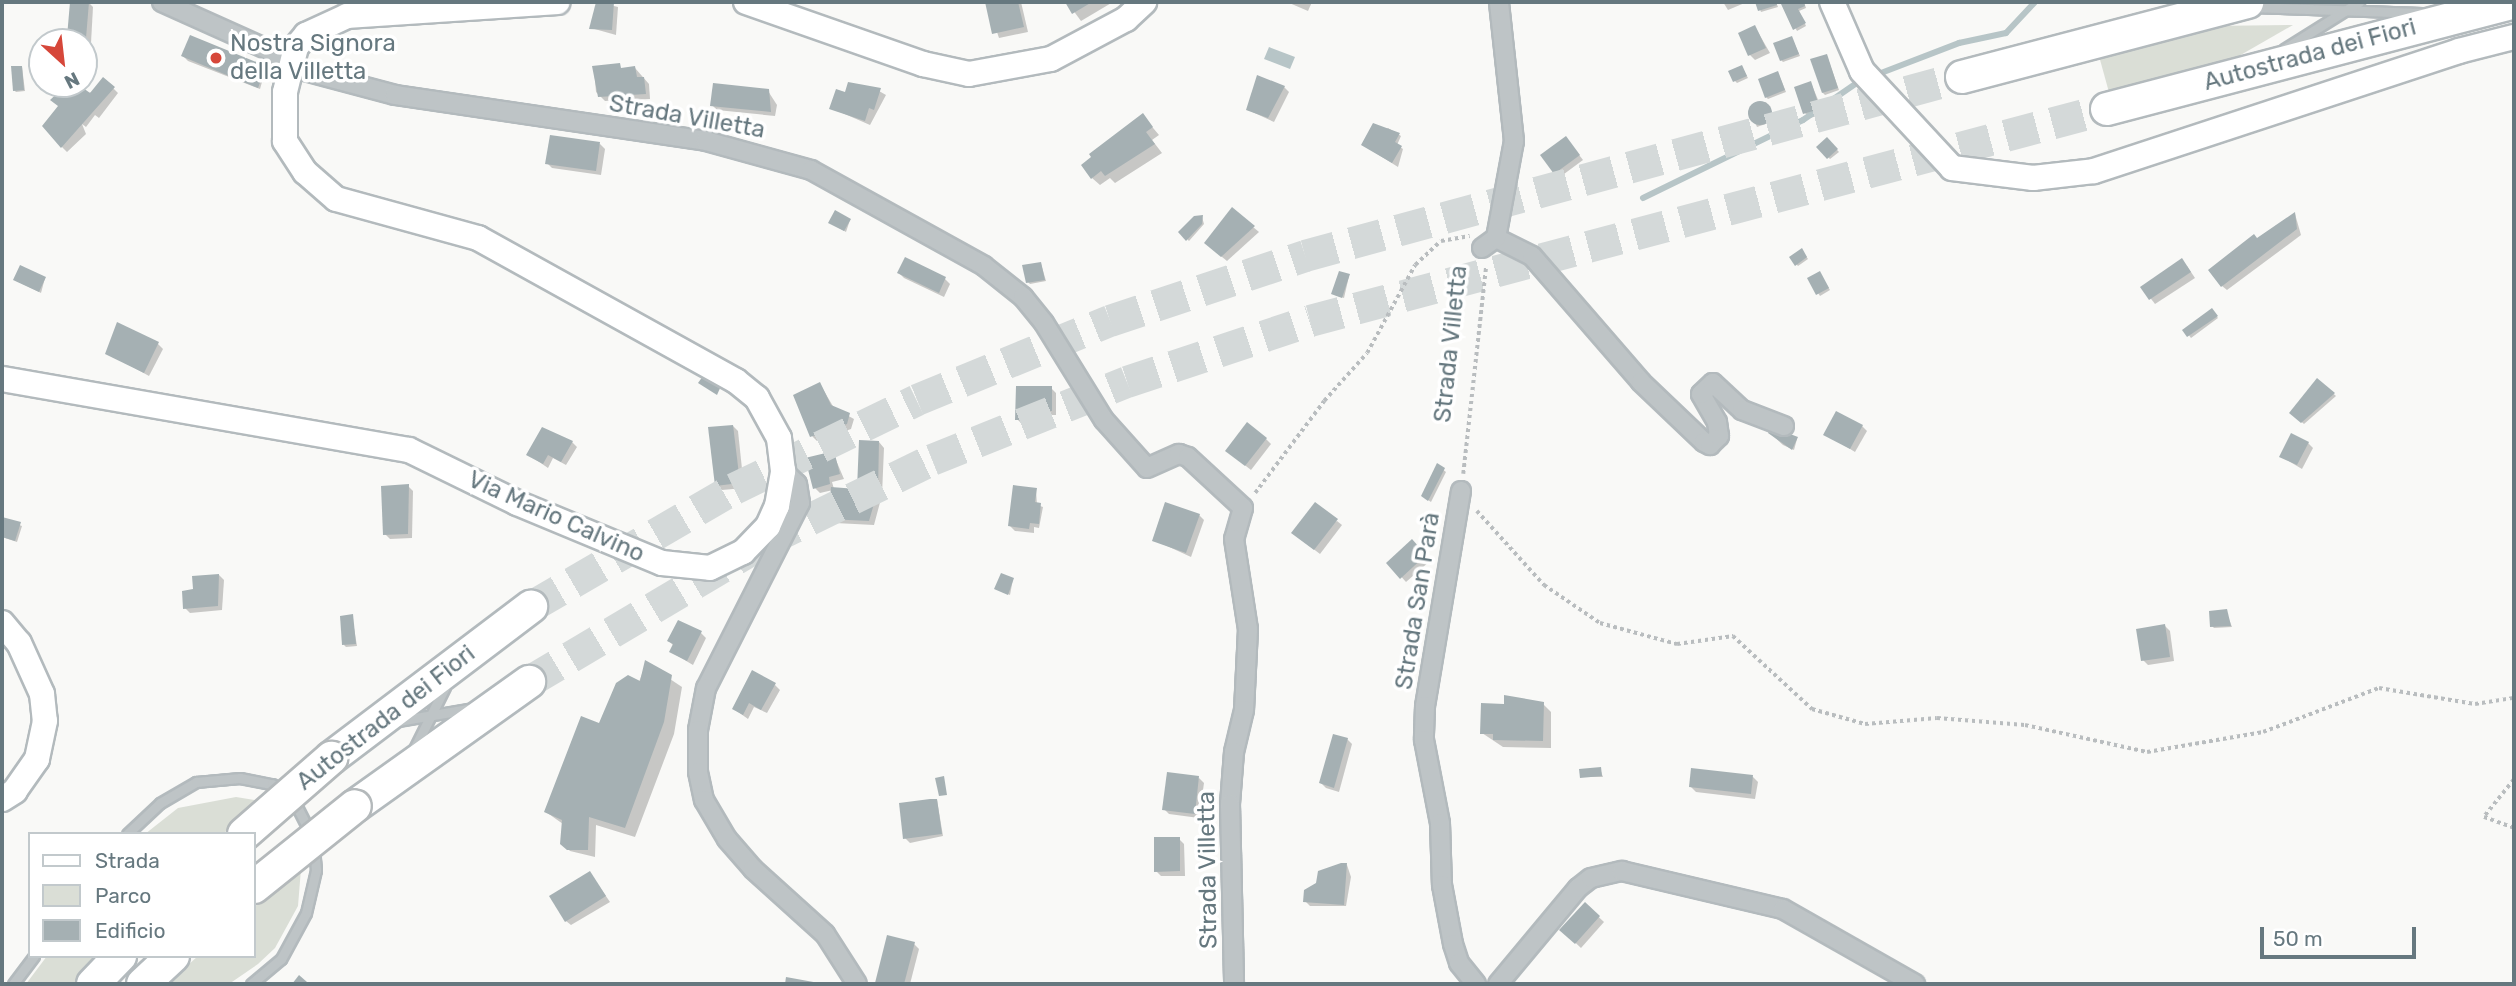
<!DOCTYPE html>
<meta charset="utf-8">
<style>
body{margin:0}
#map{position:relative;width:2516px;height:986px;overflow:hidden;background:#f9f9f7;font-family:Rubik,sans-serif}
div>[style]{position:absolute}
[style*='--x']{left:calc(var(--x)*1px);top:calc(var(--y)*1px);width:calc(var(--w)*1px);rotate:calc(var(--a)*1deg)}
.green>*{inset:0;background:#daded6}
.water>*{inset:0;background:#b7c5c7}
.shadow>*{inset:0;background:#0003}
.stream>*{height:6px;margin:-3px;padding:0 3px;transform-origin:3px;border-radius:3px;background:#b7c5c7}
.building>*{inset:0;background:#a5b0b3}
.round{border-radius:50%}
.highway-tunnel>*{height:32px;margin-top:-16px;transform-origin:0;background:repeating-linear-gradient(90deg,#d4d9d9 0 32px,transparent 0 48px)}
.path>*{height:3.5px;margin-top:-1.75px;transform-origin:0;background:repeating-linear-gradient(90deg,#b9bdbf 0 3.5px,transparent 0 7px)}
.roads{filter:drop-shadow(2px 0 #b3babd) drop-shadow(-2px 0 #b3babd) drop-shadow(0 2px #b3babd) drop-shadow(0 -2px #b3babd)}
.lane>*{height:9px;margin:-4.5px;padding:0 4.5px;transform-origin:4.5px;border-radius:4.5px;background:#bec4c6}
.street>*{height:18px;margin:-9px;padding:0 9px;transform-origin:9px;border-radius:9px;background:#bec4c6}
.secondary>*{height:24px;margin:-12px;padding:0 12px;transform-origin:12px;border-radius:12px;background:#fff}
.highway>*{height:32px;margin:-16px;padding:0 16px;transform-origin:16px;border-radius:16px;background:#fff}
.bridges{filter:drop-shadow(2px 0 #b4b9bb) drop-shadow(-2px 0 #b4b9bb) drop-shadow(0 2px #b4b9bb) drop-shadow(0 -2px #b4b9bb)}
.highway-bridge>*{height:32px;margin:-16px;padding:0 16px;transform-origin:16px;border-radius:16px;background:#fff}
.dots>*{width:19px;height:19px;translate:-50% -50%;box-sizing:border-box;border:4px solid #fff;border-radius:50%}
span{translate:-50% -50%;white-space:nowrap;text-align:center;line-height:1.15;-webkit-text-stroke:7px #fff;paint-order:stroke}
.poi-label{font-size:24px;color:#66787f}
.left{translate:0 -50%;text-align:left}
.street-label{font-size:24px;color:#66787f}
.frame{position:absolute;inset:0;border:4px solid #66787f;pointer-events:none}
.legend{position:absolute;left:28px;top:832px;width:228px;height:126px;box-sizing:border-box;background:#fff;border:2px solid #c2c9cc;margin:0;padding:9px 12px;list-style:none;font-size:21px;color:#66787f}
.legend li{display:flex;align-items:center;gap:14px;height:35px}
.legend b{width:35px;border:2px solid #c2c9cc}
.north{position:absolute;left:28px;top:28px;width:70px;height:70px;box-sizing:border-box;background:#fff;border:2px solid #c2c9cc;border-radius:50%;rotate:153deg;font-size:19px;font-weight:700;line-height:28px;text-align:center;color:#66787f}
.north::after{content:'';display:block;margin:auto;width:24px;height:32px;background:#d6473a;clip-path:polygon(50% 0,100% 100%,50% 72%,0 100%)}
.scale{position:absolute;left:2260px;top:927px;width:156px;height:32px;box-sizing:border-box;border:4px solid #66787f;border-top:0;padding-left:9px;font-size:21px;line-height:24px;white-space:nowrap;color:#66787f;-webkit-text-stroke:5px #fff;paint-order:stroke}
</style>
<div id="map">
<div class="green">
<i style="clip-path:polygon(2293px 25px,2225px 64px,2110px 96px,2099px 56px,2211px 26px)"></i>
<i style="clip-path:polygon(236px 797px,260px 801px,223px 834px,145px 834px,178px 808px)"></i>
<i style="clip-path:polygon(301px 869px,298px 906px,275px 948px,258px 964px,229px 984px,167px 984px,198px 956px,254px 956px,254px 907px)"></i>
<i style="clip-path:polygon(47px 956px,100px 956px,73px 984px,26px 984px)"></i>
</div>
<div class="water">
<i style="clip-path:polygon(1269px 47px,1295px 57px,1290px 69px,1264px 59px)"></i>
</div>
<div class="shadow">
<i style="clip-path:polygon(71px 2px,88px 2px,93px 7px,91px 43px,69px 36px)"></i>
<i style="clip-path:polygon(598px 2px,618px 7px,616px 35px,591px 28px)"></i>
<i style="clip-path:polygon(987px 2px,1021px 2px,1028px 32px,999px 38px)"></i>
<i style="clip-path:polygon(1067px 2px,1113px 2px,1081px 21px)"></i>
<i style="clip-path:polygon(1287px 2px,1312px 2px,1308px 11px)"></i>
<i style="clip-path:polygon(1723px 2px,1747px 2px,1728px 10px)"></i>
<i style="clip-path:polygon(1757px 2px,1776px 2px,1778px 7px,1761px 12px)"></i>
<i style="clip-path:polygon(1790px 2px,1804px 2px,1806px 8px,1799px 11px,1806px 26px,1797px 31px,1783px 5px)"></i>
<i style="clip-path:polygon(1755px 27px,1770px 53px,1755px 60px,1750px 55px)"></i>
<i style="clip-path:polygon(190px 37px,266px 68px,260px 89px,188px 61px,183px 56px)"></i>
<i style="clip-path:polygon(1792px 38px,1800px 56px,1783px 62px,1781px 60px)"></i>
<i style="clip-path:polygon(1827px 56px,1839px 90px,1825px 95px,1823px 93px)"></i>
<i style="clip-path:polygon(22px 67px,25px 91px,16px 92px,14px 90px)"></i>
<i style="clip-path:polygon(1742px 67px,1748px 78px,1737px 83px,1735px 81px)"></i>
<i style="clip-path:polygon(594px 68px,635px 68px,649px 84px,650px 99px,605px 101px,596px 92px)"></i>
<i style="clip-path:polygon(1779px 75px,1786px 92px,1768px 99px,1766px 97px)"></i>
<i style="clip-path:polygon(1811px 83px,1824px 114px,1810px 118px,1805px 113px)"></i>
<i style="clip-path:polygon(872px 87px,886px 95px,870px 125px,831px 108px,846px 94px)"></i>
<i style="clip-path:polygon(1284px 87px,1289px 92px,1274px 122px,1248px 110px)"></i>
<i style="clip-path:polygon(113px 88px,118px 93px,99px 118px,95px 115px,86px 127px,82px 124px,86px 134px,67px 152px,62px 147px,59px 107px,73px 96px)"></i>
<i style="clip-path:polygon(768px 91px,777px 105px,775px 116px,717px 110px,712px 105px)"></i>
<i style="clip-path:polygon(1766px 102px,1774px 121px,1757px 127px,1749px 108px)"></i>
<i style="clip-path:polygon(1143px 116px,1159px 135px,1152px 140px,1162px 153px,1115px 183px,1110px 178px,1100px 185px,1092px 178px)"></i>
<i style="clip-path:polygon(1388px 128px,1401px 136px,1397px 145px,1403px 149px,1398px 167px,1363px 145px)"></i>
<i style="clip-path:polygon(1827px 139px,1839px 152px,1830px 159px,1818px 147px)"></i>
<i style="clip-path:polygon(1570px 143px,1583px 160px,1560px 177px,1555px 173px)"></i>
<i style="clip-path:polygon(600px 144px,605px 149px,601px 175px,552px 168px,547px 163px)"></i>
<i style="clip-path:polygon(1233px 210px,1259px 232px,1227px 261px,1211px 248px)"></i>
<i style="clip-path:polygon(2295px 214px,2301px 235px,2227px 290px,2222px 286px,2258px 240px)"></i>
<i style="clip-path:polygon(1202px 217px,1204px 224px,1189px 241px,1180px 232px)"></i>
<i style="clip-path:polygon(850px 220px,846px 232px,832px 224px)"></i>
<i style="clip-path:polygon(1804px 253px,1808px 259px,1798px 266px,1791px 258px)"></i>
<i style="clip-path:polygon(906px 259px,945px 279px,950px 284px,944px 297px,904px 278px,899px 273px)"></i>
<i style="clip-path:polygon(1041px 264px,1046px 281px,1030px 284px,1028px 282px)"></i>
<i style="clip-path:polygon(2187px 266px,2195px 278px,2155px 304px,2142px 287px)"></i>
<i style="clip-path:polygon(1821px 275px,1830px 290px,1820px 296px,1809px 279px)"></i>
<i style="clip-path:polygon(1349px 276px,1344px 298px,1335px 295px)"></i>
<i style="clip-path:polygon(45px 278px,41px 293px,15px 280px)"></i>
<i style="clip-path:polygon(2212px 311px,2218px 318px,2191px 338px,2185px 330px)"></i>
<i style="clip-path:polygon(158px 344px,163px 349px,149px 376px,107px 353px)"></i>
<i style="clip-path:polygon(2318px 380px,2336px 396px,2304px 424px,2291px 413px)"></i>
<i style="clip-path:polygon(820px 384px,834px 408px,854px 419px,851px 429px,817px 441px,812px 436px)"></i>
<i style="clip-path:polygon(1051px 388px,1056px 393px,1056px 415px,1050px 415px,1050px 425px,1022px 424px,1017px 419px)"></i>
<i style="clip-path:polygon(733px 426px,738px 431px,744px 488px,722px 490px,717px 485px)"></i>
<i style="clip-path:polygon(1862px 426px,1867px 431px,1855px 452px,1826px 434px)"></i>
<i style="clip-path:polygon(1770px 433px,1797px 439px,1794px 450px,1783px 445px)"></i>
<i style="clip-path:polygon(1266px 439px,1271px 444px,1251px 470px,1232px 455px)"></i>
<i style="clip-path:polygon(572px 442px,577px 447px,566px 465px,553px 458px,548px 468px,529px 455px)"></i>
<i style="clip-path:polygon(879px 442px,884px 448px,882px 495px,874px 525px,835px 523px,830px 518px,833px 490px,820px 493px,815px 488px,833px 453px,844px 479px,832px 482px,834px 489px,859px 491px)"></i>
<i style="clip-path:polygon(2308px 443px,2313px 448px,2302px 469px,2282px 457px)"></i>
<i style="clip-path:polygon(1437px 465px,1446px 472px,1431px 502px,1425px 498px)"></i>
<i style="clip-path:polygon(408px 486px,413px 491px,412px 538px,390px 539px,385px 534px)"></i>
<i style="clip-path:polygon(1036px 490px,1037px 505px,1043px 507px,1039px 528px,1034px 527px,1034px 533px,1015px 531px,1010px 526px)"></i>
<i style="clip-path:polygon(1199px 515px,1204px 520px,1191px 557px,1154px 540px)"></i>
<i style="clip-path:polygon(3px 519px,22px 526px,17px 542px,2px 537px)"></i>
<i style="clip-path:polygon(1337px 521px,1342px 525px,1320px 554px,1299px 538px)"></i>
<i style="clip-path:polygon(1412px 542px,1430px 561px,1406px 582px,1389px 563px)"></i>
<i style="clip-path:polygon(219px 575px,224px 580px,222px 610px,190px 613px,185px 608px,195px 591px)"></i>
<i style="clip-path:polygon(1013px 579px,1010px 595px,997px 589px)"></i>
<i style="clip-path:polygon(2226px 611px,2232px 627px,2214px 628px,2212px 626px)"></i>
<i style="clip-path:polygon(352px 616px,357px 646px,346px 647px,344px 645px)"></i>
<i style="clip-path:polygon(2165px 626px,2170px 631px,2174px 661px,2148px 665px,2143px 660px)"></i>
<i style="clip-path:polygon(701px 633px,706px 638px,693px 665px,671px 652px,674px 646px,669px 641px)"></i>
<i style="clip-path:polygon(646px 663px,682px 687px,674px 734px,635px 837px,596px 825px,595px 857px,570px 851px,562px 843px,563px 824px,546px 812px,600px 726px,639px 682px)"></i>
<i style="clip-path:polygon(775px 685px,780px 690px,767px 713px,754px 707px,748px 719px,734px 709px)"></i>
<i style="clip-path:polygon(1543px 704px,1551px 712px,1551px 748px,1503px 747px,1482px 733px)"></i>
<i style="clip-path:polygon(1347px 739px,1352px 744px,1339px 792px,1326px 788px,1321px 783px)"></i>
<i style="clip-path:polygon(1600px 769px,1603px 777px,1582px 777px)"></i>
<i style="clip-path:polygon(1753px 777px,1758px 782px,1755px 799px,1696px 792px,1691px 787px)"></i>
<i style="clip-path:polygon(1199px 778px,1204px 783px,1199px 818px,1169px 814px,1164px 809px)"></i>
<i style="clip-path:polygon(937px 800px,943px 836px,910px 843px,905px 838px)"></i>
<i style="clip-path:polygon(1179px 839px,1184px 844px,1185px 876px,1161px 876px,1156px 871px)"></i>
<i style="clip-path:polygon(1347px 865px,1351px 877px,1346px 906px,1310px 906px,1305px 901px,1331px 870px)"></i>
<i style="clip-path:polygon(590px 873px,610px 902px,571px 925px,566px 921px)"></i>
<i style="clip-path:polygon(1585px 904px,1604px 922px,1581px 948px,1562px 930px)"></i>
<i style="clip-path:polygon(914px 944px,919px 949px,910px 984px,879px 984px)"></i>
</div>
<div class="stream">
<i style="--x:1881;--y:73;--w:84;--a:-21"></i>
<i style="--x:1959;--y:43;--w:48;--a:-12"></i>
<i style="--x:2006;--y:33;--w:42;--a:-46.9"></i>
<i style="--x:1643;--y:198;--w:178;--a:-26"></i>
<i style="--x:1803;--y:120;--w:67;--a:-34.6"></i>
</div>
<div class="building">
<i style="clip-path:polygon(70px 2px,89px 2px,86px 38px,67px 37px)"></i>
<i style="clip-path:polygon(596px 2px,614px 2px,612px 30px,589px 29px)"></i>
<i style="clip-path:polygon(985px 2px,1018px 2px,1024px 27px,992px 34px)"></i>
<i style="clip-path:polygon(1065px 2px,1092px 2px,1072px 14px)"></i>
<i style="clip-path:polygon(1755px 2px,1776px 2px,1777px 5px,1758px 11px)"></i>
<i style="clip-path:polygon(1786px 2px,1804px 2px,1805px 6px,1798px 9px,1806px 23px,1793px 30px,1781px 4px)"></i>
<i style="clip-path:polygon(1755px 25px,1766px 48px,1748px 56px,1738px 33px)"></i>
<i style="clip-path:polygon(190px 35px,266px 66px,258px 88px,181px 56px)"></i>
<i style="clip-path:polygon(1792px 36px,1799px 54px,1780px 61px,1773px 43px)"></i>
<i style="clip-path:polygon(1827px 54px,1838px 88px,1822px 93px,1810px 59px)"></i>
<i style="clip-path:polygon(620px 63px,621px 68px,635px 66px,637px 77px,644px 77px,646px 94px,598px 97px,592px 66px)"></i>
<i style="clip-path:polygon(1742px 65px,1747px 76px,1733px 82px,1728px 71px)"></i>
<i style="clip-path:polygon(11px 66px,22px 66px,24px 90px,13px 91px)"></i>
<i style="clip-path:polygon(1778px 71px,1785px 90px,1765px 98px,1758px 79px)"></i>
<i style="clip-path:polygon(1257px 75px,1285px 86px,1268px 118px,1246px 110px)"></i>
<i style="clip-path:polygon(103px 77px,115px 87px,61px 148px,42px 126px,58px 106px,50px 100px,64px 87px,72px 93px,79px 85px,90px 93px)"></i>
<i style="clip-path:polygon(1811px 81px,1820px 109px,1803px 114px,1794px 87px)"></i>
<i style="clip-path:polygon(848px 82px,881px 88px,874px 110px,869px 108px,865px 121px,829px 109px,836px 89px,845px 92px)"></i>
<i style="clip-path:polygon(713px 83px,769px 89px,771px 112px,710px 106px)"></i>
<i class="round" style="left:1748px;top:101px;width:24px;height:24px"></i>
<i style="clip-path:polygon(1143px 113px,1153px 127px,1146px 132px,1155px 144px,1105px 176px,1101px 171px,1091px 179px,1081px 165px,1091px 157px,1089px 154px)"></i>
<i style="clip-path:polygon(1373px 123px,1400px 133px,1395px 142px,1402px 146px,1392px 163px,1361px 145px)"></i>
<i style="clip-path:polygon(550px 135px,600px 142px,596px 171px,545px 164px)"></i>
<i style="clip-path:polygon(1566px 136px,1580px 155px,1554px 174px,1540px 155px)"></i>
<i style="clip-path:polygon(1827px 137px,1838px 149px,1827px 159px,1816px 147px)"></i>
<i style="clip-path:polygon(1232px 207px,1255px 226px,1221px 257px,1204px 243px)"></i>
<i style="clip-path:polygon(835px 210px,851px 219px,844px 231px,828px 223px)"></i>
<i style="clip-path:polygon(2295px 212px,2297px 229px,2221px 287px,2208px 270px,2254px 234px,2257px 238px)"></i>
<i style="clip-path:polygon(1203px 215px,1202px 224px,1186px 241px,1178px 232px,1194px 216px)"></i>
<i style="clip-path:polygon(1802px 248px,1807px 257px,1795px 266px,1789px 257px)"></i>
<i style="clip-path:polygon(905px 257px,946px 277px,939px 293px,897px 273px)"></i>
<i style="clip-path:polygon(2182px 258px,2191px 272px,2149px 300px,2140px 287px)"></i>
<i style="clip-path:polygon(1041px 262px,1045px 280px,1026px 283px,1022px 265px)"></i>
<i style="clip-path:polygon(20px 265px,46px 277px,39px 292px,13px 280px)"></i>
<i style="clip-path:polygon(1339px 271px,1350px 274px,1342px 298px,1331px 294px)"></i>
<i style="clip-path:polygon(1820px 271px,1829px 288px,1816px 295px,1807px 278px)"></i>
<i style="clip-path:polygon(2212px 308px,2218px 316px,2187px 337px,2182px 330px)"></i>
<i style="clip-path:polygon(117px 322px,159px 342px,144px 373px,105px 354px)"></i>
<i style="clip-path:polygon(703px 376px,721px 386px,717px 395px,698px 383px)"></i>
<i style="clip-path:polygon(2317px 378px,2335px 393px,2301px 423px,2289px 413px)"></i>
<i style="clip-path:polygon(820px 382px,831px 405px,850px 413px,847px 424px,810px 437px,793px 395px)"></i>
<i style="clip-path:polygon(1016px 386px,1052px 386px,1052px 411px,1046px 411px,1046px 420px,1015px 420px)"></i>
<i style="clip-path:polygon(1836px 411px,1863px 425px,1850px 449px,1823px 435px)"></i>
<i style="clip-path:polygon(1247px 422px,1267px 438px,1245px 466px,1225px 451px)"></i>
<i style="clip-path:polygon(733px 425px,740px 483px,715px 486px,708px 427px)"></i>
<i style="clip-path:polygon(542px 427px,573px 441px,561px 462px,548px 455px,543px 464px,526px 455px)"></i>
<i style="clip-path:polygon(1771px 427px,1798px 437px,1792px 450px,1768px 433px)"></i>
<i style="clip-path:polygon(2291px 433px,2309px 442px,2297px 465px,2279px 457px)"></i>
<i style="clip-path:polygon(859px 440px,879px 441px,878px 490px,869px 521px,828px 519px,831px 487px,857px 489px)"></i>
<i style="clip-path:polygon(834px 451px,840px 474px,829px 477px,830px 484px,813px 489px,805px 458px)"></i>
<i style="clip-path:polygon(1437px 463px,1445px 468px,1428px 501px,1421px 496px)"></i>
<i style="clip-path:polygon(409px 484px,408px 534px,383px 535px,381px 486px)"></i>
<i style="clip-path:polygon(1013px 485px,1037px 488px,1035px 502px,1041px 503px,1039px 524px,1030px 523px,1029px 529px,1008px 526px)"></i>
<i style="clip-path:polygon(1165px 502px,1200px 514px,1186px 553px,1152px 541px)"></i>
<i style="clip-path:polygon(1315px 502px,1338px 519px,1314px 550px,1291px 533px)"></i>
<i style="clip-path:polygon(2px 517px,21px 522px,15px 541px,2px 537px)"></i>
<i style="clip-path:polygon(1412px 539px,1426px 555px,1400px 579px,1386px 563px)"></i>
<i style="clip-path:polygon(1001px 573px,1014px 578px,1008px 595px,994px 589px)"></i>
<i style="clip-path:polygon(219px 574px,218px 606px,183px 609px,182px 591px,193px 589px,192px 576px)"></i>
<i style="clip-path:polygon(2227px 609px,2231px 626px,2210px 627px,2209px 611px)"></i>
<i style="clip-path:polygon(353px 614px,356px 644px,342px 645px,340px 616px)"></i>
<i style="clip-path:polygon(678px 620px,702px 631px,687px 661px,669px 652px,673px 644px,667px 641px)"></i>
<i style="clip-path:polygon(2165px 624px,2170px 657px,2141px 661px,2136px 629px)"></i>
<i style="clip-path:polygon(645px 660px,672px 675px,664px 722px,625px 828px,589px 817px,588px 850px,567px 850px,560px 844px,562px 820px,544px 812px,581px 716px,599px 723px,616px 683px,628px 675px,640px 681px)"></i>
<i style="clip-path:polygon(752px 670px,776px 683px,761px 710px,749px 703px,743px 715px,732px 709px)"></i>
<i style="clip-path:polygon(1504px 695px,1544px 702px,1543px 741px,1493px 740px,1493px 734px,1480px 734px,1481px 703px,1504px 704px)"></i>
<i style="clip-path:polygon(1333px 734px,1348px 738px,1334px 788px,1319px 783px)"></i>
<i style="clip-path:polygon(1601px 767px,1602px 776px,1580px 778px,1579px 769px)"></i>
<i style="clip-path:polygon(1691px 768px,1753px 775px,1751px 794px,1689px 787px)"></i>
<i style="clip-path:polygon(1167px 772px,1199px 776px,1195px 814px,1162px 810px)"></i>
<i style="clip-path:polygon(944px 776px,947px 795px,939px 796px,935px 778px)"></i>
<i style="clip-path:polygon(930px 799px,937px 799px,942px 834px,903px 839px,899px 803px)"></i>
<i style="clip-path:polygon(1154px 837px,1180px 837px,1180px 871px,1154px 872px)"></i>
<i style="clip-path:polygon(1341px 863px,1347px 863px,1344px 905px,1303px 902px,1304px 890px,1316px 883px,1318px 871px)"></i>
<i style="clip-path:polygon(590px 871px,606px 896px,565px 922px,549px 896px)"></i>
<i style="clip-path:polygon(1585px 902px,1600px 916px,1575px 944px,1559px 930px)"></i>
<i style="clip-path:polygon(887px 935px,915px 942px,904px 984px,875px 983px)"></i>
<i style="clip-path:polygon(299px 975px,307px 982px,292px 984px)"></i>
<i style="clip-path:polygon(786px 977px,819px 983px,819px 984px,785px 984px)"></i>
</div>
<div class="highway-tunnel">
<i style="--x:531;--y:607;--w:235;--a:-30.2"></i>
<i style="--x:734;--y:489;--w:203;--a:-25.9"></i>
<i style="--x:917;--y:400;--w:209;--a:-22.3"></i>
<i style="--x:1110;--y:321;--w:206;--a:-18.4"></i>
<i style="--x:1305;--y:256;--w:681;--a:-15.24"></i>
<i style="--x:529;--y:682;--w:276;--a:-30.7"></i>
<i style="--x:766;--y:541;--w:185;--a:-26"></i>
<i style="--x:932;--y:460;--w:210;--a:-21.8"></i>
<i style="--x:1127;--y:382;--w:193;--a:-18.4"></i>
<i style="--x:1310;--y:321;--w:825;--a:-14.9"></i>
</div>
<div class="path">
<i style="--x:1463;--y:474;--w:209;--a:-83.7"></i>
<i style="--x:1255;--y:493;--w:115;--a:-53.1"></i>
<i style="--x:1324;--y:401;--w:64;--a:-48.1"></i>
<i style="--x:1367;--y:353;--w:100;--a:-61.4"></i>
<i style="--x:1415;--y:265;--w:35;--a:-43"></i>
<i style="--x:1441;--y:241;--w:29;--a:-10"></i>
<i style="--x:1477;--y:511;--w:100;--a:47.8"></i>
<i style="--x:1544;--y:585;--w:68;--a:34.2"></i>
<i style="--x:1600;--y:623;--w:80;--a:15.3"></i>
<i style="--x:1677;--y:644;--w:57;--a:-8.1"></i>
<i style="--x:1733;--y:636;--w:108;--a:42.7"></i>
<i style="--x:1812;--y:709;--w:55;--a:15.8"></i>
<i style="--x:1865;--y:724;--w:72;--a:-4.8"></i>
<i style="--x:1937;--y:718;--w:88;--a:4.5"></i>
<i style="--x:2025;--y:725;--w:125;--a:12.5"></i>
<i style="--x:2147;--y:752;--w:118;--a:-9.8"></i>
<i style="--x:2263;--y:732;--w:124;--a:-20.8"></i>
<i style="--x:2379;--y:688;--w:97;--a:9.5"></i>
<i style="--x:2475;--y:704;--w:39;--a:-9"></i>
<i style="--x:2514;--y:780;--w:48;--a:129"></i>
<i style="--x:2484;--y:817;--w:32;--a:20"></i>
</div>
<div class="roads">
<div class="lane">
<i style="--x:2251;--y:7;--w:171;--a:2"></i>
<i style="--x:2284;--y:49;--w:89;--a:-32.1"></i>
<i style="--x:398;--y:721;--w:77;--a:-9.7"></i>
<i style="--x:412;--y:753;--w:74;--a:-63.4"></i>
<i style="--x:293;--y:799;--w:38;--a:63"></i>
<i style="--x:127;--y:834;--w:45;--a:-43.2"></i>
<i style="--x:160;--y:803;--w:42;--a:-30.3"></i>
<i style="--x:196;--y:782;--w:44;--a:-5.2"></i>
<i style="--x:240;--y:778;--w:33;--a:11"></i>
<i style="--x:272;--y:784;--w:12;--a:35"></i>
<i style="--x:13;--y:984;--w:35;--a:-53"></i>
<i style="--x:251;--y:984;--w:39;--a:-40"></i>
<i style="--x:281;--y:959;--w:52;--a:-61.5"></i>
<i style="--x:306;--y:913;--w:44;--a:-76.9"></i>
<i style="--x:316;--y:870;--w:23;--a:-95"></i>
</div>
<div class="street">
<i style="--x:162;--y:2;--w:122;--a:24.2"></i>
<i style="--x:273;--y:52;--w:23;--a:41"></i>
<i style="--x:290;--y:67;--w:109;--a:14.9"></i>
<i style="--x:395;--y:95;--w:314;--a:8.4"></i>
<i style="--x:706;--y:141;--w:109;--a:15.4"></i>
<i style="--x:811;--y:170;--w:198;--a:29"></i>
<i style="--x:984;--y:266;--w:50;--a:38.5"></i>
<i style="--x:1023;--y:297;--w:33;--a:51"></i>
<i style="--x:1044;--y:323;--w:114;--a:58.3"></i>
<i style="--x:1104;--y:420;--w:64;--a:48.1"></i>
<i style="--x:1147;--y:468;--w:35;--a:-24"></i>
<i style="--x:1179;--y:454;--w:9;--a:18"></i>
<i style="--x:1188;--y:457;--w:75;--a:42.8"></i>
<i style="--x:1243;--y:508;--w:32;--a:106"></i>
<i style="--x:1234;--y:539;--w:91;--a:81.2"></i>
<i style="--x:1248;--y:629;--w:81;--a:92.8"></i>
<i style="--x:1244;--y:710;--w:43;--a:103.4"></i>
<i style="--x:1234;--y:752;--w:52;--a:94.4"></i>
<i style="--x:1230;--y:804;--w:180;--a:88.7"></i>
<i style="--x:1496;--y:238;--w:40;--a:26.6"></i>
<i style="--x:1532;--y:256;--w:167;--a:49.1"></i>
<i style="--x:1641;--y:382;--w:87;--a:43.6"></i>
<i style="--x:1704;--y:442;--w:7;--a:27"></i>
<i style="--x:1710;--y:445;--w:13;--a:-45"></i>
<i style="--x:1719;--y:436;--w:14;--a:-98"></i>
<i style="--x:1717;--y:422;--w:32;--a:-120"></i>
<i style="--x:1701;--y:394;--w:16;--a:-43"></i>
<i style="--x:1713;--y:383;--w:40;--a:43"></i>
<i style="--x:1742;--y:410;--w:45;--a:20.9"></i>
<i style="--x:1482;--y:248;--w:17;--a:-36"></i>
<i style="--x:1496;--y:238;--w:99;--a:-79.5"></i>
<i style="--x:1514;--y:141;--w:140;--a:-96.2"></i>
<i style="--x:783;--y:471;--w:19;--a:43"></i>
<i style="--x:797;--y:484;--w:19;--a:81"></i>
<i style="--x:800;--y:503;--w:208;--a:116.9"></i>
<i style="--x:706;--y:688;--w:43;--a:100.8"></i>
<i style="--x:698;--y:730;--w:42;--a:90"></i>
<i style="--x:698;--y:772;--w:29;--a:78"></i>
<i style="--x:704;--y:800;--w:45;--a:59.5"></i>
<i style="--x:727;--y:839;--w:40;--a:49"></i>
<i style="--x:753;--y:869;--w:97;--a:42.1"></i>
<i style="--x:825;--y:934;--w:59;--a:57.4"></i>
<i style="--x:1461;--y:491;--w:218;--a:99.5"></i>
<i style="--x:1425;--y:706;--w:34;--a:92"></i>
<i style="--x:1424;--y:740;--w:85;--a:79.1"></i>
<i style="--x:1440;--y:823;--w:62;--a:88.2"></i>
<i style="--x:1442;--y:885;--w:60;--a:79.4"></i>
<i style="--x:1453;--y:944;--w:20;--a:72"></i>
<i style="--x:1459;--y:963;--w:27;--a:51"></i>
<i style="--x:1498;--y:984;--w:125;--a:-50.2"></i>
<i style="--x:1578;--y:888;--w:16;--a:-38"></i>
<i style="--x:1591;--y:878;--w:32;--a:-13"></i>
<i style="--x:1622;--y:871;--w:165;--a:13.3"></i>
<i style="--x:1783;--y:909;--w:152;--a:29.6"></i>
</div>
<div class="secondary">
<i style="--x:746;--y:2;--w:188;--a:19.3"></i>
<i style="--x:923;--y:64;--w:47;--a:12.3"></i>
<i style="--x:969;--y:74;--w:83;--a:-10.4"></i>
<i style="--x:1051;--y:59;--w:85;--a:-28.1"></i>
<i style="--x:1126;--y:19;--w:25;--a:-43"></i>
<i style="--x:1832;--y:2;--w:75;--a:66.5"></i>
<i style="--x:1862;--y:71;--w:132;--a:47.1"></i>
<i style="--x:1952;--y:168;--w:82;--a:7"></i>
<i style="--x:2033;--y:178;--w:61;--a:-6.5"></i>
<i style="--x:2094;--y:171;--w:384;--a:-18.2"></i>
<i style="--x:2459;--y:51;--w:57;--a:-14.3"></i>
<i style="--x:2;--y:379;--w:413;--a:9.9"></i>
<i style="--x:409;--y:450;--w:120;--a:26.1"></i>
<i style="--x:517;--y:503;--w:157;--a:22.5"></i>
<i style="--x:662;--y:563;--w:48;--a:5.9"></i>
<i style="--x:710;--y:568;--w:37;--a:-26"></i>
<i style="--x:743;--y:552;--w:36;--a:-46"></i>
<i style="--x:768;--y:526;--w:22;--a:-66"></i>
<i style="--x:777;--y:506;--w:36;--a:-80"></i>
<i style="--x:783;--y:471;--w:33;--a:-97"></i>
<i style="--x:779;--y:438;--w:46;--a:-118.8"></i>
<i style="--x:757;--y:398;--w:27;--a:-141"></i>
<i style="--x:736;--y:381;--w:295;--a:-151"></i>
<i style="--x:478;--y:238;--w:147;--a:-164.6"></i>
<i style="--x:336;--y:199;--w:41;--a:-138.9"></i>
<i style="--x:305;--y:172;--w:37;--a:-123"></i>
<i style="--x:285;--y:141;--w:49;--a:-90"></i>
<i style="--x:285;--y:92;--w:46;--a:-76.3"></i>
<i style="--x:296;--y:47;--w:16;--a:-50"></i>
<i style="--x:306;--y:35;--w:45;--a:-24.9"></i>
<i style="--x:347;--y:16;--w:211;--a:-3.8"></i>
<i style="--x:2;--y:623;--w:26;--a:50"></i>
<i style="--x:19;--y:643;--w:56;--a:65.7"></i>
<i style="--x:42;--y:694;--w:27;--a:84"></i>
<i style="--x:45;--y:721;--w:39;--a:102"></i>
<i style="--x:37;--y:759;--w:39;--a:125"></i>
<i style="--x:15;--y:791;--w:15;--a:148"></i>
</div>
<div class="highway">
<i style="--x:1962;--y:77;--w:295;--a:-14.7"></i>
<i style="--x:2107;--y:109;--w:421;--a:-14.7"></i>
<i style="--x:331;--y:758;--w:251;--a:-37.1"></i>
<i style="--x:355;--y:806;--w:214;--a:-35.5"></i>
<i style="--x:93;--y:984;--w:39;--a:-46"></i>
<i style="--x:143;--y:984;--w:41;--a:-43"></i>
</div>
</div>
<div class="bridges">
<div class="highway-bridge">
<i style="--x:244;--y:834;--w:116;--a:-41.1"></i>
<i style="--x:254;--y:887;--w:129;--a:-38.7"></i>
</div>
</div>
<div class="dots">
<i style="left:216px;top:58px;background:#d6473a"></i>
</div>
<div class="poi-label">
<span class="left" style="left:230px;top:58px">Nostra Signora<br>della Villetta</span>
</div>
<div class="street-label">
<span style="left:2310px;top:55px;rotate:-15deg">Autostrada dei Fiori</span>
<span style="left:687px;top:117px;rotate:10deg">Strada Villetta</span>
<span style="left:1451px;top:344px;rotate:-84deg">Strada Villetta</span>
<span style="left:556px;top:517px;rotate:24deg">Via Mario Calvino</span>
<span style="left:1418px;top:601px;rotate:-81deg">Strada San Parà</span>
<span style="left:386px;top:718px;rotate:-38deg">Autostrada dei Fiori</span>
<span style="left:1208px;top:870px;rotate:-91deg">Strada Villetta</span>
</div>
<div class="frame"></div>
<ul class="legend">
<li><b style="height:9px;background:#fff"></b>Strada</li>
<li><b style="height:19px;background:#daded6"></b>Parco</li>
<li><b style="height:19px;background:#a5b0b3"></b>Edificio</li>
</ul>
<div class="north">N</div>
<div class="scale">50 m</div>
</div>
